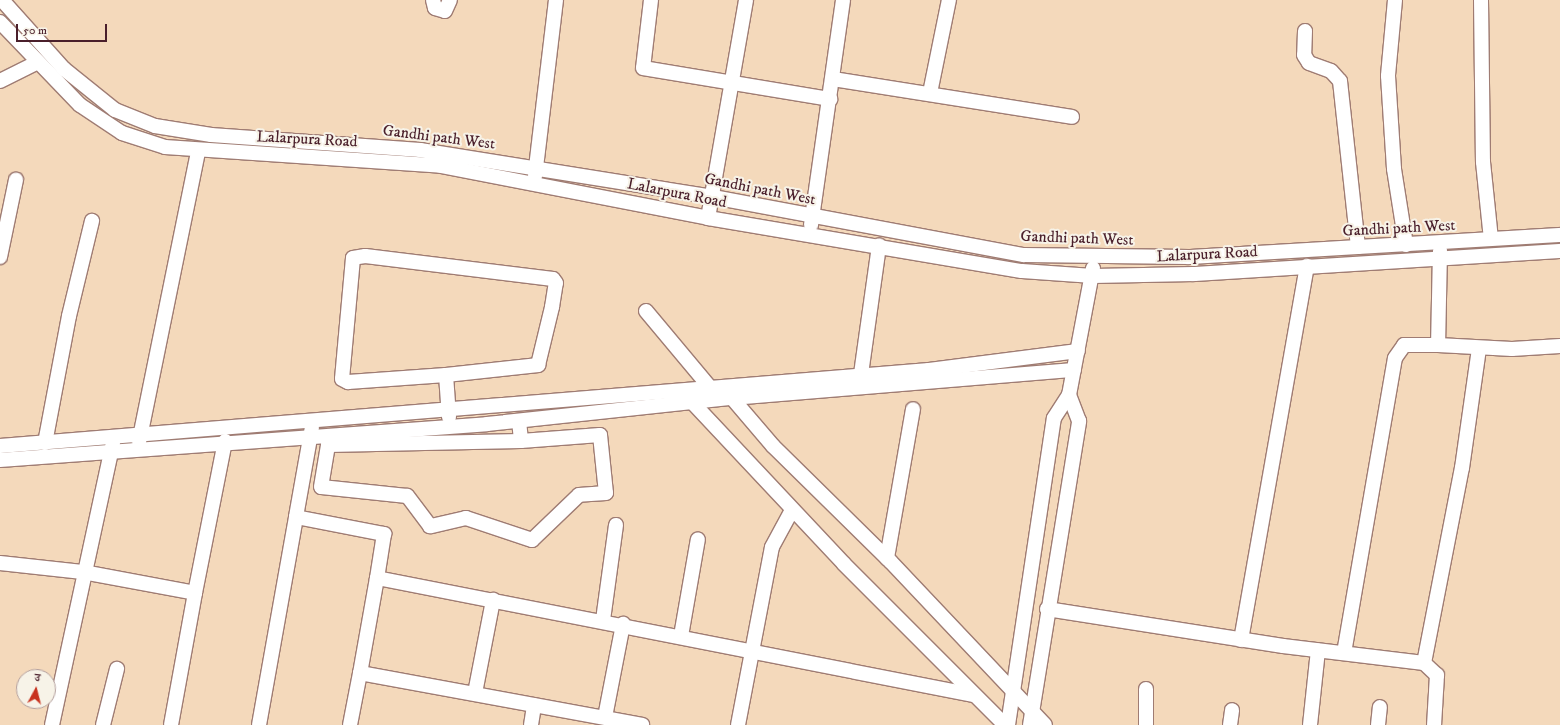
<!DOCTYPE html>
<meta charset="utf-8">
<style>
body{margin:0}
#map{position:relative;width:1560px;height:725px;overflow:hidden;background:#f4d9bb;font-family:"IM FELL DW Pica","Noto Serif Devanagari",serif}
div>[style]{position:absolute}
[style*='--x']{left:calc(var(--x)*1px);top:calc(var(--y)*1px);width:calc(var(--w)*1px);rotate:calc(var(--a)*1deg)}
.roads{filter:drop-shadow(1px 0 #9f7c73) drop-shadow(-1px 0 #9f7c73) drop-shadow(0 1px #9f7c73) drop-shadow(0 -1px #9f7c73)}
.minor>*{height:14px;margin:-7px;padding:0 7px;transform-origin:7px;border-radius:7px;background:#fff}
span{translate:-50% -50%;white-space:nowrap;text-align:center;line-height:1.15;-webkit-text-stroke:4px #f7f3e8;paint-order:stroke}
.street-label{font-size:16px;color:#4a1f2b}
.north{position:absolute;left:16px;top:669px;width:40px;height:40px;box-sizing:border-box;background:#f7f3e8;border:1px solid #b29e9c;border-radius:50%;rotate:7deg;font-size:11px;font-weight:700;line-height:16px;text-align:center;color:#4a1f2b}
.north::after{content:'';display:block;margin:auto;width:14px;height:18px;background:#c8321e;clip-path:polygon(50% 0,100% 100%,50% 72%,0 100%)}
.scale{position:absolute;left:16px;top:24px;width:91px;height:18px;box-sizing:border-box;border:2px solid #4a1f2b;border-top:0;padding-left:5px;font-size:12px;line-height:14px;white-space:nowrap;color:#4a1f2b;-webkit-text-stroke:3px #f7f3e8;paint-order:stroke}
</style>
<div id="map">
<div class="roads">
<div class="minor">
<i style="--x:2;--y:0;--w:93;--a:48.1"></i>
<i style="--x:64;--y:69;--w:65;--a:38.8"></i>
<i style="--x:115;--y:110;--w:43;--a:21.8"></i>
<i style="--x:155;--y:126;--w:57;--a:9.1"></i>
<i style="--x:211;--y:135;--w:210;--a:4.1"></i>
<i style="--x:420;--y:150;--w:297;--a:9.1"></i>
<i style="--x:713;--y:197;--w:316;--a:10.6"></i>
<i style="--x:1024;--y:255;--w:165;--a:0.7"></i>
<i style="--x:1189;--y:257;--w:372;--a:-3.4"></i>
<i style="--x:433;--y:0;--w:8;--a:76"></i>
<i style="--x:435;--y:8;--w:10;--a:17"></i>
<i style="--x:445;--y:11;--w:12;--a:-66"></i>
<i style="--x:651;--y:0;--w:68;--a:96.7"></i>
<i style="--x:643;--y:68;--w:190;--a:9.4"></i>
<i style="--x:1395;--y:0;--w:76;--a:95.3"></i>
<i style="--x:1388;--y:76;--w:93;--a:86.3"></i>
<i style="--x:1394;--y:169;--w:77;--a:81"></i>
<i style="--x:1481;--y:0;--w:162;--a:89.3"></i>
<i style="--x:1483;--y:162;--w:77;--a:84.1"></i>
<i style="--x:0;--y:22;--w:115;--a:46.1"></i>
<i style="--x:80;--y:105;--w:50;--a:33.7"></i>
<i style="--x:122;--y:133;--w:45;--a:18"></i>
<i style="--x:165;--y:147;--w:277;--a:3.9"></i>
<i style="--x:441;--y:166;--w:272;--a:11"></i>
<i style="--x:708;--y:218;--w:318;--a:9.6"></i>
<i style="--x:1022;--y:271;--w:71;--a:4"></i>
<i style="--x:1093;--y:276;--w:101;--a:-1.1"></i>
<i style="--x:1194;--y:274;--w:367;--a:-3.6"></i>
<i style="--x:1305;--y:31;--w:24;--a:92"></i>
<i style="--x:1304;--y:55;--w:9;--a:58"></i>
<i style="--x:1309;--y:63;--w:23;--a:20"></i>
<i style="--x:1331;--y:71;--w:13;--a:48"></i>
<i style="--x:1340;--y:81;--w:167;--a:83.8"></i>
<i style="--x:833;--y:79;--w:242;--a:9"></i>
<i style="--x:0;--y:81;--w:42;--a:-26.6"></i>
<i style="--x:930;--y:93;--w:95;--a:-78.5"></i>
<i style="--x:535;--y:176;--w:177;--a:-83.2"></i>
<i style="--x:708;--y:218;--w:221;--a:-80.1"></i>
<i style="--x:811;--y:225;--w:227;--a:-81.9"></i>
<i style="--x:1440;--y:251;--w:94;--a:91.2"></i>
<i style="--x:1438;--y:345;--w:74;--a:3.1"></i>
<i style="--x:1512;--y:349;--w:48;--a:-3.6"></i>
<i style="--x:0;--y:257;--w:79;--a:-78.3"></i>
<i style="--x:646;--y:311;--w:104;--a:50.1"></i>
<i style="--x:446;--y:375;--w:93;--a:-6.2"></i>
<i style="--x:538;--y:365;--w:60;--a:-76.4"></i>
<i style="--x:552;--y:307;--w:24;--a:-81"></i>
<i style="--x:556;--y:283;--w:5;--a:-127"></i>
<i style="--x:553;--y:279;--w:189;--a:-173"></i>
<i style="--x:365;--y:256;--w:12;--a:171"></i>
<i style="--x:353;--y:258;--w:121;--a:95.2"></i>
<i style="--x:342;--y:379;--w:7;--a:27"></i>
<i style="--x:348;--y:382;--w:98;--a:-4.1"></i>
<i style="--x:446;--y:375;--w:42;--a:85.9"></i>
<i style="--x:860;--y:381;--w:137;--a:-82"></i>
<i style="--x:732;--y:398;--w:63;--a:49.5"></i>
<i style="--x:773;--y:446;--w:165;--a:44.5"></i>
<i style="--x:891;--y:562;--w:224;--a:46.6"></i>
<i style="--x:692;--y:402;--w:222;--a:46.8"></i>
<i style="--x:844;--y:564;--w:228;--a:45"></i>
<i style="--x:519;--y:421;--w:20;--a:84"></i>
<i style="--x:521;--y:441;--w:79;--a:-4.3"></i>
<i style="--x:600;--y:435;--w:58;--a:84.1"></i>
<i style="--x:606;--y:493;--w:27;--a:176"></i>
<i style="--x:579;--y:495;--w:65;--a:136.2"></i>
<i style="--x:532;--y:540;--w:70;--a:-161.6"></i>
<i style="--x:466;--y:518;--w:37;--a:167"></i>
<i style="--x:430;--y:526;--w:38;--a:-127"></i>
<i style="--x:407;--y:496;--w:86;--a:-174"></i>
<i style="--x:321;--y:487;--w:43;--a:-80.5"></i>
<i style="--x:328;--y:445;--w:193;--a:-1.2"></i>
<i style="--x:312;--y:427;--w:91;--a:100.1"></i>
<i style="--x:296;--y:517;--w:90;--a:10.9"></i>
<i style="--x:384;--y:534;--w:45;--a:99"></i>
<i style="--x:377;--y:578;--w:607;--a:11.11"></i>
<i style="--x:139;--y:442;--w:297;--a:-78.5"></i>
<i style="--x:45;--y:443;--w:129;--a:-79.3"></i>
<i style="--x:69;--y:316;--w:98;--a:-76.4"></i>
<i style="--x:0;--y:446;--w:932;--a:-4.68"></i>
<i style="--x:929;--y:370;--w:150;--a:-7.3"></i>
<i style="--x:0;--y:460;--w:488;--a:-4.2"></i>
<i style="--x:487;--y:424;--w:246;--a:-6.1"></i>
<i style="--x:732;--y:398;--w:343;--a:-4.7"></i>
<i style="--x:887;--y:558;--w:151;--a:-80.1"></i>
<i style="--x:0;--y:563;--w:83;--a:6.2"></i>
<i style="--x:83;--y:572;--w:114;--a:10.6"></i>
<i style="--x:195;--y:593;--w:134;--a:100.3"></i>
<i style="--x:377;--y:578;--w:97;--a:100.1"></i>
<i style="--x:360;--y:673;--w:287;--a:10.4"></i>
<i style="--x:195;--y:593;--w:155;--a:-78.8"></i>
<i style="--x:1047;--y:609;--w:239;--a:8.9"></i>
<i style="--x:1283;--y:646;--w:142;--a:6.9"></i>
<i style="--x:1424;--y:663;--w:18;--a:43"></i>
<i style="--x:1437;--y:675;--w:50;--a:93.4"></i>
<i style="--x:603;--y:620;--w:96;--a:-82.2"></i>
<i style="--x:681;--y:636;--w:98;--a:-80.1"></i>
<i style="--x:1241;--y:640;--w:380;--a:-80"></i>
<i style="--x:1344;--y:653;--w:299;--a:-80.2"></i>
<i style="--x:1395;--y:358;--w:16;--a:-55"></i>
<i style="--x:1404;--y:345;--w:34;--a:0"></i>
<i style="--x:1424;--y:663;--w:199;--a:-79"></i>
<i style="--x:1462;--y:468;--w:121;--a:-81.9"></i>
<i style="--x:475;--y:693;--w:95;--a:-79"></i>
<i style="--x:605;--y:717;--w:95;--a:-79"></i>
<i style="--x:52;--y:725;--w:289;--a:-77.8"></i>
<i style="--x:103;--y:725;--w:58;--a:-76"></i>
<i style="--x:259;--y:725;--w:211;--a:-79.9"></i>
<i style="--x:350;--y:725;--w:53;--a:-79.1"></i>
<i style="--x:531;--y:725;--w:20;--a:-81"></i>
<i style="--x:738;--y:725;--w:181;--a:-79.2"></i>
<i style="--x:772;--y:547;--w:42;--a:-61.6"></i>
<i style="--x:1008;--y:725;--w:310;--a:-81.5"></i>
<i style="--x:1054;--y:418;--w:27;--a:-57"></i>
<i style="--x:1069;--y:395;--w:129;--a:-79.3"></i>
<i style="--x:1030;--y:725;--w:308;--a:-80.8"></i>
<i style="--x:1079;--y:421;--w:28;--a:-111"></i>
<i style="--x:1146;--y:725;--w:36;--a:-90"></i>
<i style="--x:1230;--y:725;--w:15;--a:-82"></i>
<i style="--x:1310;--y:725;--w:75;--a:-83.9"></i>
<i style="--x:1378;--y:725;--w:18;--a:-84"></i>
</div>
</div>
<div class="street-label">
<span style="left:439px;top:137px;rotate:7deg">Gandhi path West</span>
<span style="left:307px;top:139px;rotate:3deg">Lalarpura Road</span>
<span style="left:760px;top:189px;rotate:11deg">Gandhi path West</span>
<span style="left:677px;top:193px;rotate:11deg">Lalarpura Road</span>
<span style="left:1399px;top:228px;rotate:-3deg">Gandhi path West</span>
<span style="left:1077px;top:238px;rotate:2deg">Gandhi path West</span>
<span style="left:1207px;top:254px;rotate:-3deg">Lalarpura Road</span>
</div>
<div class="north">उ</div>
<div class="scale">50 m</div>
</div>
